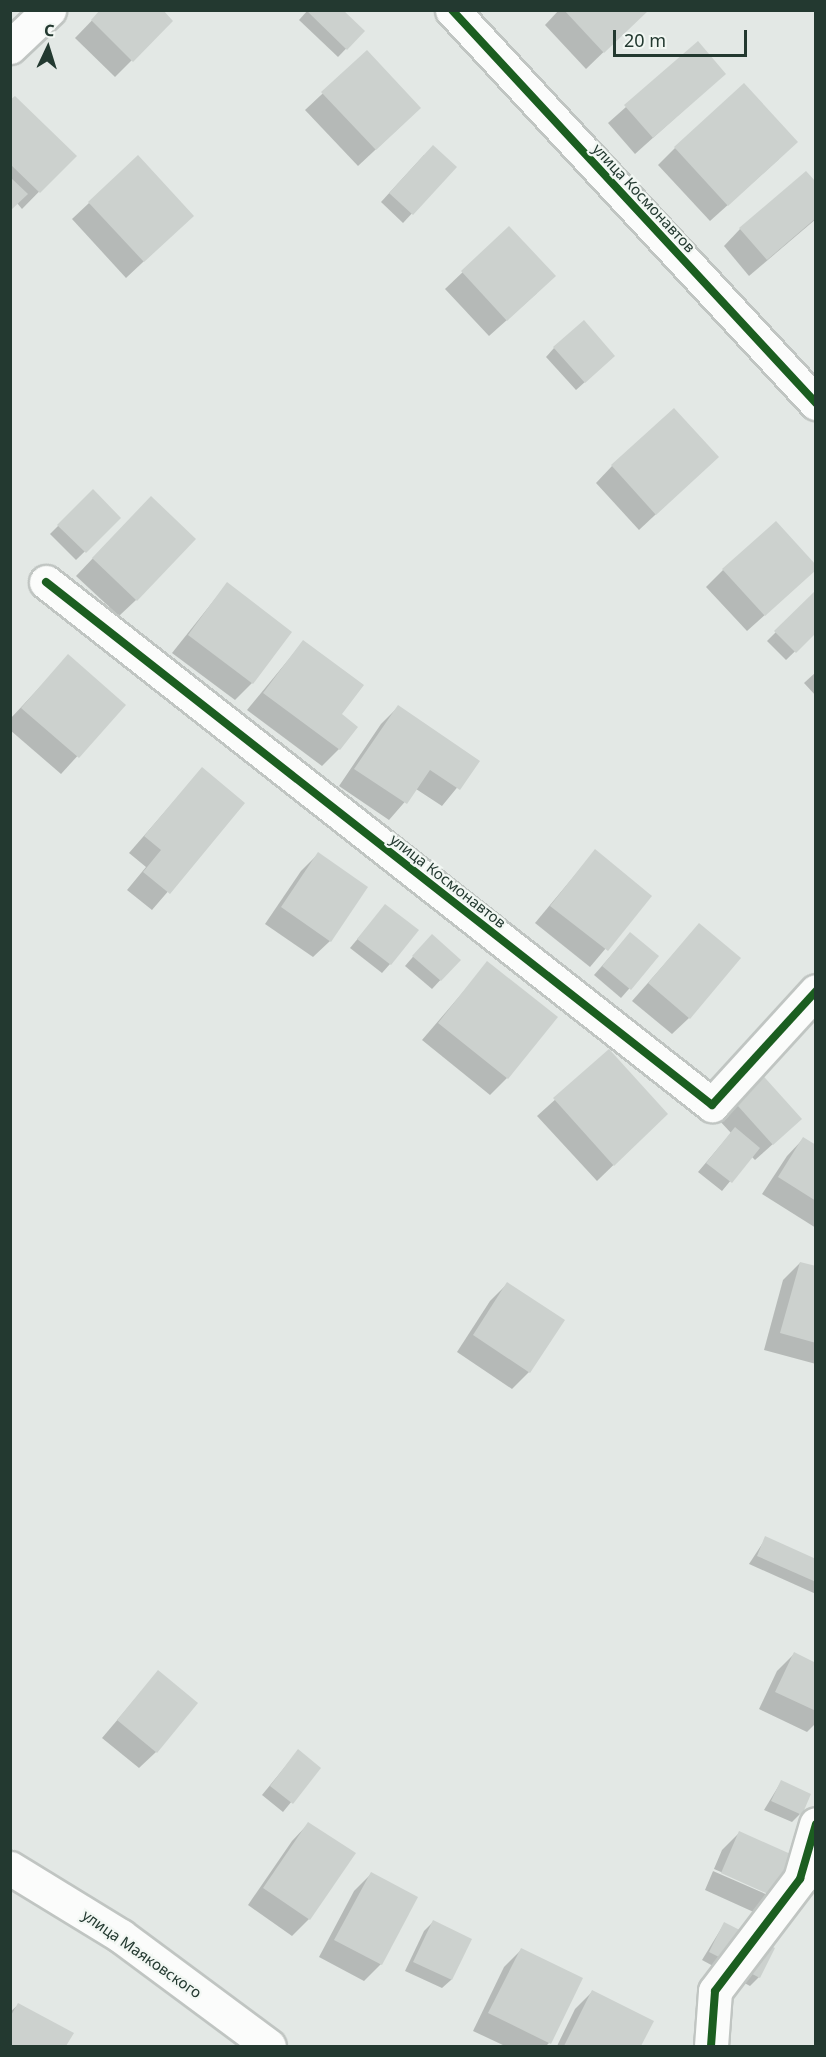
<!DOCTYPE html>
<meta charset="utf-8">
<style>
body{margin:0}
#map{position:relative;width:826px;height:2057px;overflow:hidden;background:#e3e8e5;font-family:"Noto Sans",sans-serif}
div>[style]{position:absolute}
[style*='--x']{left:calc(var(--x)*1px);top:calc(var(--y)*1px);width:calc(var(--w)*1px);rotate:calc(var(--a)*1deg)}
.shadow>*{inset:0;background:#0003}
.building>*{inset:0;background:#ccd1ce}
.roads{filter:drop-shadow(2px 0 #c0c5c2) drop-shadow(-2px 0 #c0c5c2) drop-shadow(0 2px #c0c5c2) drop-shadow(0 -2px #c0c5c2)}
.street>*{height:33px;margin:-16.5px;padding:0 16.5px;transform-origin:16.5px;border-radius:16.5px;background:#fbfcfb}
.secondary>*{height:33px;margin:-16.5px;padding:0 16.5px;transform-origin:16.5px;border-radius:16.5px;background:#fbfcfb}
.cycleway>*{height:8px;margin:-4px;padding:0 4px;transform-origin:4px;border-radius:4px;background:#1b5e20}
span{translate:-50% -50%;white-space:nowrap;text-align:center;line-height:1.15;-webkit-text-stroke:4.5px #f2f7f3;paint-order:stroke}
.street-label{font-size:15px;color:#233930}
.frame{position:absolute;inset:0;border:12px solid #233930;pointer-events:none}
.north{position:absolute;left:18px;top:18px;width:60px;height:60px;-webkit-text-stroke:4px #f2f7f3;paint-order:stroke;rotate:4deg;font-size:16px;font-weight:700;line-height:24px;text-align:center;color:#233930}
.north::after{content:'';display:block;margin:auto;width:21px;height:27px;background:#233930;clip-path:polygon(50% 0,100% 100%,50% 72%,0 100%)}
.scale{position:absolute;left:613px;top:30px;width:134px;height:27px;box-sizing:border-box;border:3px solid #233930;border-top:0;padding-left:8px;font-size:18px;line-height:21px;white-space:nowrap;color:#233930;-webkit-text-stroke:4px #f2f7f3;paint-order:stroke}
</style>
<div id="map">
<div class="shadow">
<i style="clip-path:polygon(102px 10px,171px 21px,115px 77px,75px 38px)"></i>
<i style="clip-path:polygon(308px 10px,363px 31px,338px 57px,299px 20px)"></i>
<i style="clip-path:polygon(559px 10px,647px 10px,586px 69px,545px 25px)"></i>
<i style="clip-path:polygon(698px 43px,724px 74px,635px 154px,608px 123px)"></i>
<i style="clip-path:polygon(367px 52px,403px 124px,358px 166px,305px 110px)"></i>
<i style="clip-path:polygon(10px 102px,74px 156px,22px 209px,17px 203px,10px 209px)"></i>
<i style="clip-path:polygon(675px 148px,779px 159px,710px 221px,658px 165px)"></i>
<i style="clip-path:polygon(424px 155px,455px 167px,403px 223px,381px 202px)"></i>
<i style="clip-path:polygon(816px 185px,816px 219px,749px 276px,724px 246px,740px 229px)"></i>
<i style="clip-path:polygon(89px 203px,175px 232px,126px 278px,72px 219px)"></i>
<i style="clip-path:polygon(509px 228px,537px 293px,489px 336px,445px 289px)"></i>
<i style="clip-path:polygon(554px 348px,605px 364px,576px 390px,546px 357px)"></i>
<i style="clip-path:polygon(612px 466px,700px 473px,639px 530px,596px 483px)"></i>
<i style="clip-path:polygon(93px 491px,119px 518px,76px 560px,50px 534px)"></i>
<i style="clip-path:polygon(134px 515px,136px 600px,119px 616px,76px 576px)"></i>
<i style="clip-path:polygon(723px 570px,799px 584px,747px 631px,706px 587px)"></i>
<i style="clip-path:polygon(227px 584px,252px 683px,235px 700px,172px 653px)"></i>
<i style="clip-path:polygon(816px 592px,816px 631px,786px 660px,767px 641px)"></i>
<i style="clip-path:polygon(303px 642px,340px 715px,339px 749px,322px 766px,247px 710px)"></i>
<i style="clip-path:polygon(68px 657px,124px 705px,61px 774px,10px 730px,10px 719px)"></i>
<i style="clip-path:polygon(816px 672px,816px 696px,804px 683px)"></i>
<i style="clip-path:polygon(398px 707px,478px 762px,442px 806px,416px 789px,389px 820px,339px 786px,381px 724px)"></i>
<i style="clip-path:polygon(202px 769px,243px 804px,152px 910px,127px 890px,146px 867px,129px 853px)"></i>
<i style="clip-path:polygon(595px 851px,650px 896px,590px 967px,535px 923px)"></i>
<i style="clip-path:polygon(318px 854px,330px 941px,313px 957px,265px 924px,301px 871px)"></i>
<i style="clip-path:polygon(385px 906px,390px 964px,382px 973px,350px 948px)"></i>
<i style="clip-path:polygon(699px 925px,689px 1018px,672px 1034px,632px 1001px)"></i>
<i style="clip-path:polygon(622px 943px,657px 957px,621px 998px,594px 975px)"></i>
<i style="clip-path:polygon(424px 944px,459px 960px,432px 989px,405px 966px)"></i>
<i style="clip-path:polygon(488px 963px,507px 1078px,490px 1095px,422px 1040px)"></i>
<i style="clip-path:polygon(609px 1051px,666px 1114px,597px 1181px,537px 1116px)"></i>
<i style="clip-path:polygon(721px 1087px,783px 1135px,755px 1160px,751px 1156px,722px 1191px,698px 1172px,731px 1133px,704px 1104px)"></i>
<i style="clip-path:polygon(803px 1139px,816px 1147px,816px 1228px,762px 1194px,787px 1156px)"></i>
<i style="clip-path:polygon(800px 1263px,816px 1268px,816px 1364px,764px 1350px,783px 1280px)"></i>
<i style="clip-path:polygon(507px 1284px,529px 1372px,512px 1389px,457px 1352px,490px 1301px)"></i>
<i style="clip-path:polygon(766px 1538px,816px 1560px,816px 1594px,749px 1564px)"></i>
<i style="clip-path:polygon(794px 1654px,816px 1664px,816px 1723px,807px 1732px,759px 1709px,777px 1671px)"></i>
<i style="clip-path:polygon(158px 1672px,156px 1752px,139px 1768px,102px 1738px)"></i>
<i style="clip-path:polygon(298px 1751px,319px 1768px,283px 1812px,262px 1795px)"></i>
<i style="clip-path:polygon(781px 1782px,800px 1814px,792px 1822px,764px 1810px)"></i>
<i style="clip-path:polygon(308px 1824px,309px 1919px,292px 1936px,248px 1905px,292px 1841px)"></i>
<i style="clip-path:polygon(evenodd,739px 1833px,775px 1897px,758px 1914px,705px 1890px,722px 1850px,739px 1833px,714px 1869px,770px 1893px,770px 1896px,713px 1871px,714px 1869px)"></i>
<i style="clip-path:polygon(371px 1874px,381px 1964px,364px 1981px,319px 1957px,354px 1891px)"></i>
<i style="clip-path:polygon(433px 1922px,470px 1939px,451px 1980px,442px 1988px,405px 1971px,424px 1931px)"></i>
<i style="clip-path:polygon(724px 1924px,759px 1977px,750px 1986px,702px 1960px)"></i>
<i style="clip-path:polygon(521px 1950px,549px 2043px,546px 2046px,505px 2046px,473px 2031px,504px 1967px)"></i>
<i style="clip-path:polygon(592px 1992px,652px 2021px,640px 2046px,557px 2046px,575px 2009px)"></i>
<i style="clip-path:polygon(18px 2005px,72px 2033px,65px 2046px,10px 2046px,10px 2012px)"></i>
</div>
<div class="building">
<i style="clip-path:polygon(100px 10px,163px 10px,173px 21px,133px 62px,91px 20px)"></i>
<i style="clip-path:polygon(306px 10px,343px 10px,365px 31px,347px 50px)"></i>
<i style="clip-path:polygon(564px 10px,649px 10px,604px 53px)"></i>
<i style="clip-path:polygon(698px 41px,726px 74px,653px 138px,624px 105px)"></i>
<i style="clip-path:polygon(367px 50px,421px 108px,376px 150px,321px 92px)"></i>
<i style="clip-path:polygon(744px 83px,798px 142px,728px 206px,674px 147px)"></i>
<i style="clip-path:polygon(15px 96px,77px 156px,40px 193px,10px 164px,10px 100px)"></i>
<i style="clip-path:polygon(433px 145px,457px 167px,413px 215px,389px 193px)"></i>
<i style="clip-path:polygon(138px 155px,194px 216px,144px 262px,88px 202px)"></i>
<i style="clip-path:polygon(806px 171px,816px 182px,816px 218px,767px 260px,739px 228px)"></i>
<i style="clip-path:polygon(10px 177px,28px 194px,10px 211px)"></i>
<i style="clip-path:polygon(509px 226px,556px 276px,507px 321px,461px 271px)"></i>
<i style="clip-path:polygon(584px 320px,615px 356px,585px 383px,553px 347px)"></i>
<i style="clip-path:polygon(674px 408px,719px 457px,656px 515px,611px 465px)"></i>
<i style="clip-path:polygon(93px 489px,121px 518px,86px 553px,57px 525px)"></i>
<i style="clip-path:polygon(151px 496px,196px 539px,137px 601px,92px 558px)"></i>
<i style="clip-path:polygon(776px 521px,816px 565px,816px 570px,765px 616px,722px 569px)"></i>
<i style="clip-path:polygon(227px 582px,292px 632px,253px 684px,188px 635px)"></i>
<i style="clip-path:polygon(816px 590px,816px 633px,796px 653px,774px 631px)"></i>
<i style="clip-path:polygon(303px 640px,364px 685px,342px 714px,358px 727px,340px 750px,263px 693px)"></i>
<i style="clip-path:polygon(68px 654px,126px 705px,79px 758px,21px 708px)"></i>
<i style="clip-path:polygon(398px 705px,480px 761px,460px 790px,430px 770px,407px 804px,354px 769px)"></i>
<i style="clip-path:polygon(202px 767px,245px 803px,170px 894px,143px 872px,161px 850px,144px 836px)"></i>
<i style="clip-path:polygon(595px 849px,652px 896px,608px 951px,550px 906px)"></i>
<i style="clip-path:polygon(318px 852px,368px 887px,331px 942px,281px 907px)"></i>
<i style="clip-path:polygon(385px 904px,419px 930px,391px 965px,357px 939px)"></i>
<i style="clip-path:polygon(699px 923px,741px 958px,690px 1019px,648px 983px)"></i>
<i style="clip-path:polygon(630px 932px,659px 956px,631px 990px,602px 966px)"></i>
<i style="clip-path:polygon(432px 934px,461px 960px,441px 981px,412px 956px)"></i>
<i style="clip-path:polygon(487px 961px,558px 1017px,508px 1079px,438px 1023px)"></i>
<i style="clip-path:polygon(609px 1049px,668px 1114px,614px 1166px,553px 1098px)"></i>
<i style="clip-path:polygon(749px 1060px,802px 1119px,773px 1145px,720px 1086px)"></i>
<i style="clip-path:polygon(735px 1127px,760px 1148px,732px 1183px,706px 1163px)"></i>
<i style="clip-path:polygon(803px 1137px,816px 1145px,816px 1201px,778px 1177px)"></i>
<i style="clip-path:polygon(800px 1262px,816px 1266px,816px 1343px,780px 1333px)"></i>
<i style="clip-path:polygon(507px 1282px,565px 1320px,530px 1373px,473px 1335px)"></i>
<i style="clip-path:polygon(765px 1536px,816px 1559px,816px 1582px,757px 1556px)"></i>
<i style="clip-path:polygon(794px 1652px,816px 1663px,816px 1711px,775px 1692px)"></i>
<i style="clip-path:polygon(158px 1670px,198px 1703px,157px 1753px,117px 1720px)"></i>
<i style="clip-path:polygon(298px 1749px,321px 1768px,293px 1804px,270px 1786px)"></i>
<i style="clip-path:polygon(781px 1780px,811px 1794px,802px 1815px,771px 1801px)"></i>
<i style="clip-path:polygon(308px 1822px,356px 1853px,310px 1920px,263px 1888px)"></i>
<i style="clip-path:polygon(739px 1831px,795px 1856px,777px 1898px,721px 1873px)"></i>
<i style="clip-path:polygon(371px 1872px,418px 1897px,382px 1965px,334px 1940px)"></i>
<i style="clip-path:polygon(433px 1920px,472px 1939px,452px 1980px,413px 1962px)"></i>
<i style="clip-path:polygon(724px 1922px,775px 1948px,760px 1978px,709px 1952px)"></i>
<i style="clip-path:polygon(521px 1948px,583px 1978px,551px 2044px,488px 2013px)"></i>
<i style="clip-path:polygon(592px 1990px,654px 2021px,641px 2046px,564px 2046px)"></i>
<i style="clip-path:polygon(18px 2003px,74px 2033px,66px 2046px,10px 2046px,10px 2017px)"></i>
</div>
<div class="roads">
<div class="street">
<i style="--x:452;--y:10;--w:536;--a:47.19"></i>
<i style="--x:10;--y:47;--w:54;--a:-43.5"></i>
<i style="--x:46;--y:582;--w:847;--a:38.14"></i>
<i style="--x:712;--y:1105;--w:154;--a:-47.6"></i>
<i style="--x:711;--y:2046;--w:55;--a:-85.8"></i>
<i style="--x:715;--y:1991;--w:141;--a:-52.8"></i>
<i style="--x:800;--y:1879;--w:57;--a:-73.8"></i>
</div>
<div class="secondary">
<i style="--x:10;--y:1868;--w:130;--a:31.5"></i>
<i style="--x:121;--y:1936;--w:184;--a:36.6"></i>
</div>
</div>
<div class="cycleway">
<i style="--x:452;--y:10;--w:536;--a:47.19"></i>
<i style="--x:46;--y:582;--w:847;--a:38.14"></i>
<i style="--x:712;--y:1105;--w:154;--a:-47.6"></i>
<i style="--x:711;--y:2046;--w:55;--a:-85.8"></i>
<i style="--x:715;--y:1991;--w:141;--a:-52.8"></i>
<i style="--x:800;--y:1879;--w:57;--a:-73.8"></i>
</div>
<div class="street-label">
<span style="left:644px;top:198px;rotate:47deg">улица Космонавтов</span>
<span style="left:448px;top:881px;rotate:38deg">улица Космонавтов</span>
<span style="left:142px;top:1954px;rotate:35deg">улица Маяковского</span>
</div>
<div class="frame"></div>
<div class="north">С</div>
<div class="scale">20 m</div>
</div>
